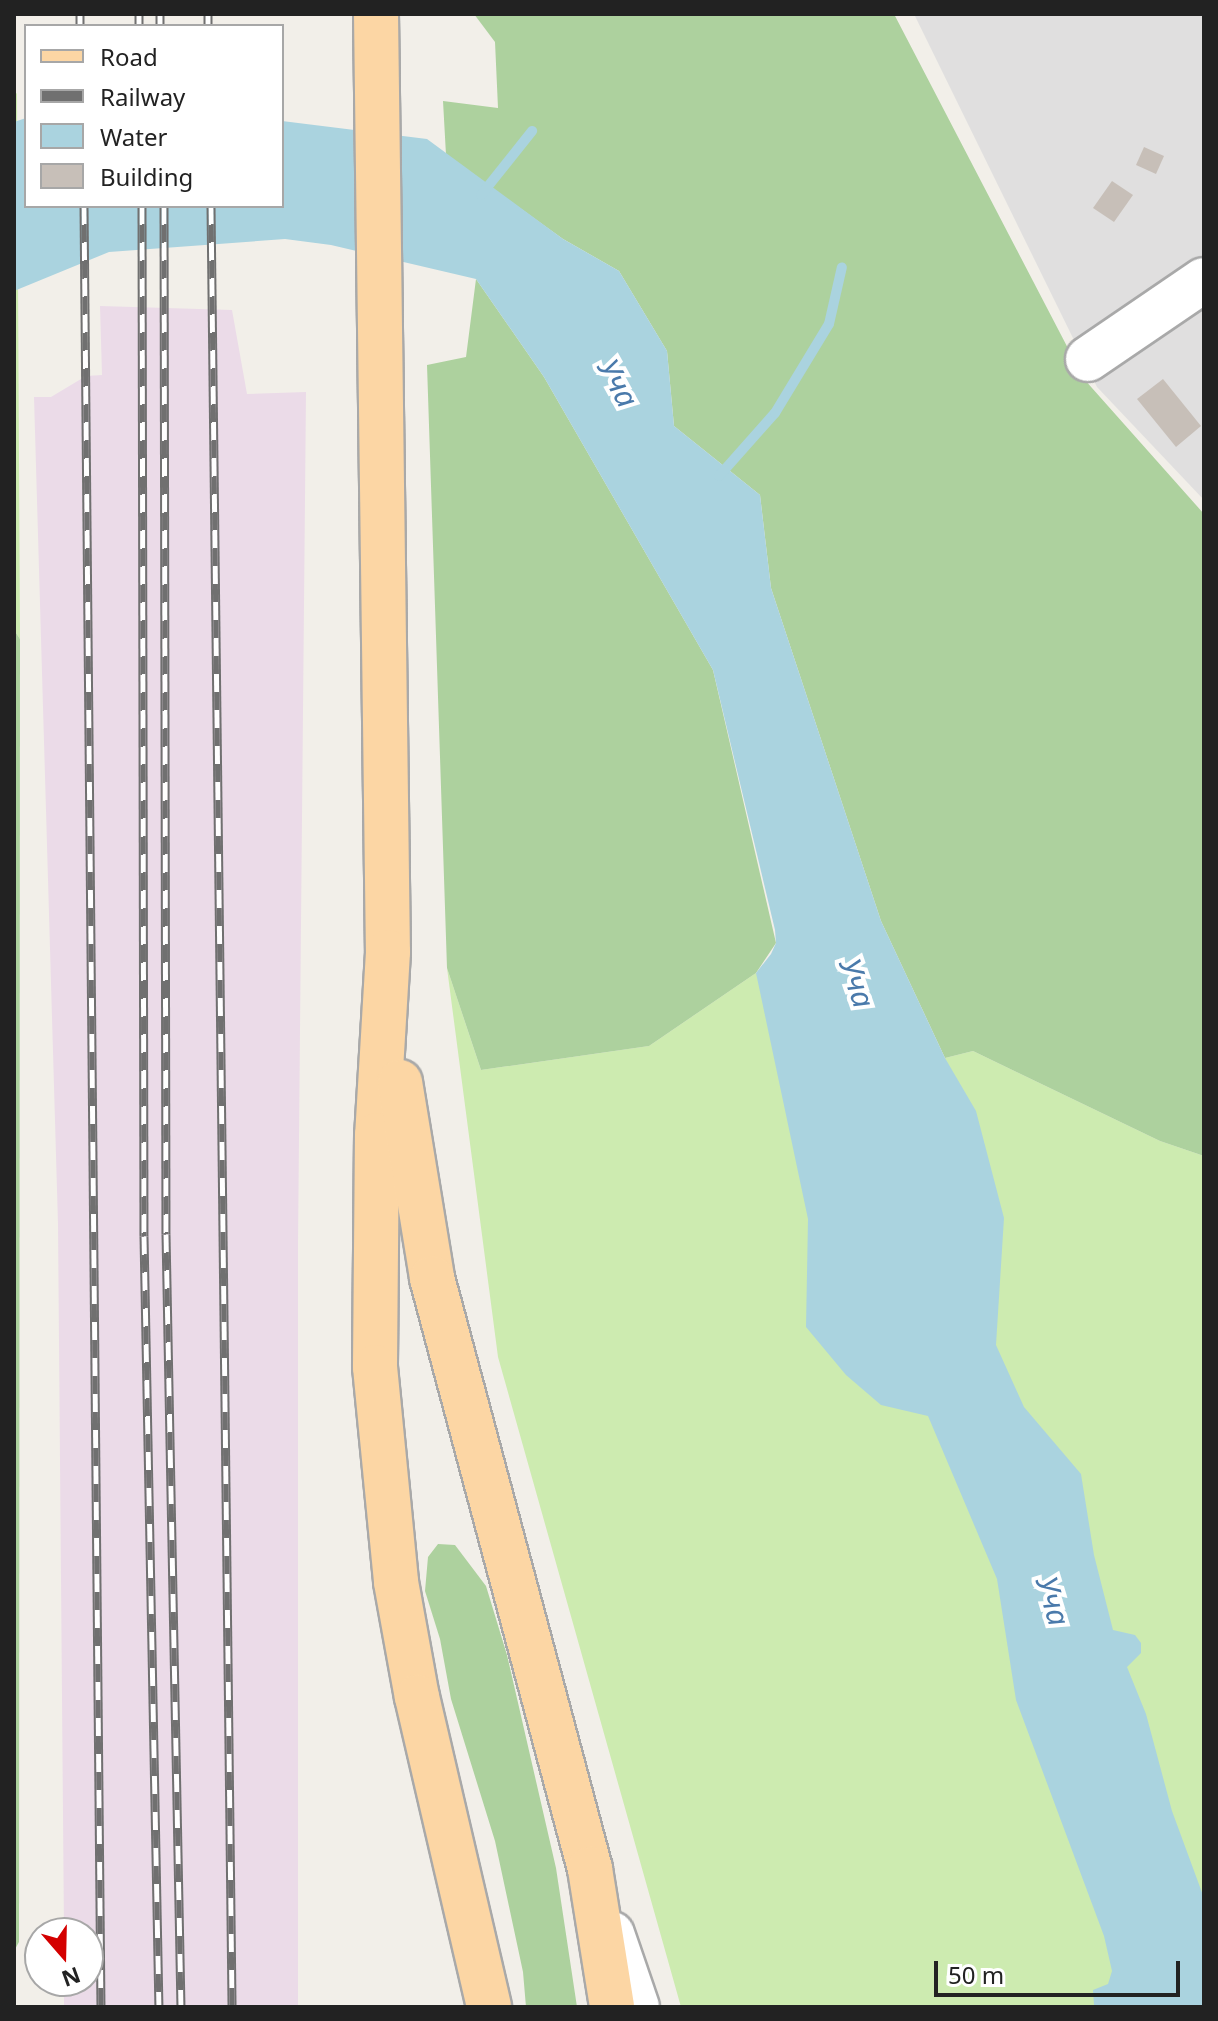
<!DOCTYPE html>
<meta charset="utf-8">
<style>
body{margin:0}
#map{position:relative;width:1218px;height:2021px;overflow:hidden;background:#f2efe9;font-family:"Noto Sans",sans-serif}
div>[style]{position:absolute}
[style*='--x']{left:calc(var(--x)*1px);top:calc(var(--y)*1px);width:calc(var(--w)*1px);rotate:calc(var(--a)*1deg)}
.residential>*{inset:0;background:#e0dfdf}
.industrial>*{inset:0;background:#ebdbe8}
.grass>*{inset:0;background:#cdebb0}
.forest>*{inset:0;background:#add19e}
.water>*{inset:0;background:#aad3df}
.stream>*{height:10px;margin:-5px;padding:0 5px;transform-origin:5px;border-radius:5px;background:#aad3df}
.building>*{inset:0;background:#c7bfb8}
.roads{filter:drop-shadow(2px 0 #a9a9a9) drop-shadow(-2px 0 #a9a9a9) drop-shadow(0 2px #a9a9a9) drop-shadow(0 -2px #a9a9a9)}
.minor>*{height:44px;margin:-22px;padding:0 22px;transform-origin:22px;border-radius:22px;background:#fff}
.major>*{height:44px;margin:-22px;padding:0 22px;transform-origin:22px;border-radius:22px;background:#fcd6a4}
.rail>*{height:9px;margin-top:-4.5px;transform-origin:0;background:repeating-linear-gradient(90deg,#fff 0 18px,#707070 0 36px);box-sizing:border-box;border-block:2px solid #707070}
span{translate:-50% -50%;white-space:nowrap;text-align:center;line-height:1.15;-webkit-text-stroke:8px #fff;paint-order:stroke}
.water-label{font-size:30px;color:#4a7aab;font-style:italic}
.frame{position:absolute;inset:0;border:16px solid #222;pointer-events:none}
.legend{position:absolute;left:24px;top:24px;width:260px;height:184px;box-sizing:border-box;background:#fff;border:2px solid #a7a7a7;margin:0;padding:10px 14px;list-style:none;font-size:24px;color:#222}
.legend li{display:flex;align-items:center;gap:16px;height:40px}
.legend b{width:40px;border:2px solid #a7a7a7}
.north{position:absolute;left:24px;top:1917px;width:80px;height:80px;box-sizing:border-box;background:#fff;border:2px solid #a7a7a7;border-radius:50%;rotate:160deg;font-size:22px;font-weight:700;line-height:32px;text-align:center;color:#222}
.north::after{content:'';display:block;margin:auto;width:28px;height:36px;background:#d40000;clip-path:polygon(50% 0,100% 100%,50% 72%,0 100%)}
.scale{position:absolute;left:934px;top:1961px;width:246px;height:36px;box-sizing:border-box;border:4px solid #222;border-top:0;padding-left:10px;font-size:24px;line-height:28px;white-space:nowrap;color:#222;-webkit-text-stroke:6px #fff;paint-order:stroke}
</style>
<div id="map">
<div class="residential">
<i style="clip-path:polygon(914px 14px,1204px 14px,1204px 500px,1097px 387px)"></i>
</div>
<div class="industrial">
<i style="clip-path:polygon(100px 306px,232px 310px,247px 394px,306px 392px,298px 1244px,298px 2007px,64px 2007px,64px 1981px,88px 1981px,88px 1933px,64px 1933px,58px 1224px,34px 397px,51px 397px,86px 376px,102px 375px)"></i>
</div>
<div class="grass">
<i style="clip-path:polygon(17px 93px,20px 639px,14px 630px,14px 95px)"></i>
<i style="clip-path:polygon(447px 968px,481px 1070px,649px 1046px,756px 973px,945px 1058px,973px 1051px,1160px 1141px,1204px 1156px,1204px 2007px,681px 2007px,498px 1357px)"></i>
</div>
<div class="forest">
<i style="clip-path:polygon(474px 14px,894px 14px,1084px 379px,1204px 514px,1204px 1156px,1160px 1141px,973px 1051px,945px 1058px,881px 921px,771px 588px,760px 495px,674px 426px,667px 351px,619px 271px,563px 239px,446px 155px,443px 101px,498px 108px,495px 42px)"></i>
<i style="clip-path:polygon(476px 279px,544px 377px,713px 670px,776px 943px,756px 973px,649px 1046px,481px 1070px,447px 968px,427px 365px,466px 357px)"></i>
<i style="clip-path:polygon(14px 630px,20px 639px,19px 1942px,14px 1951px)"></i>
<i style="clip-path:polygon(438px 1544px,455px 1545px,486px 1586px,507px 1655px,556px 1868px,577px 2007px,526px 2007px,523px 1972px,495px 1841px,451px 1699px,440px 1639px,425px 1591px,428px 1557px)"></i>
</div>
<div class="water">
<i style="clip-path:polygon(26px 118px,26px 206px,282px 206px,282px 121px,427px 139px,563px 239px,619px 271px,667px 351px,674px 426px,760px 495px,771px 588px,881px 921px,945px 1058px,976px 1111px,1004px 1218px,996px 1345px,1024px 1407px,1081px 1474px,1094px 1555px,1113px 1630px,1135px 1635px,1141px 1643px,1141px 1653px,1127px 1667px,1146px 1714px,1172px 1811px,1204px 1898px,1204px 2007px,1094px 2005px,1093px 1990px,1108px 1984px,1112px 1971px,1104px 1936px,1016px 1700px,997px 1579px,928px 1416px,881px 1405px,846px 1375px,806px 1327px,808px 1219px,756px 973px,771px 954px,776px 943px,775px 930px,713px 670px,544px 377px,476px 279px,331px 245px,285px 239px,109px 252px,14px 291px,14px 122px)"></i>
</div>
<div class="stream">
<i style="--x:481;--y:195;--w:82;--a:-51.4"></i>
<i style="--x:719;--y:476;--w:84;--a:-48.4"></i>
<i style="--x:775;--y:413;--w:104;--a:-58.8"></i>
<i style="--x:829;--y:324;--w:58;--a:-77.2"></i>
</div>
<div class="building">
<i style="clip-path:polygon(1144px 147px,1164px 156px,1156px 174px,1136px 165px)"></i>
<i style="clip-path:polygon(1112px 181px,1133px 195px,1114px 222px,1093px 208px)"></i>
<i style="clip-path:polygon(1163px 379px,1201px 426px,1176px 447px,1137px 399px)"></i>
</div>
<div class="roads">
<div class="minor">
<i style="--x:1088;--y:359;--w:140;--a:-34.3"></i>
<i style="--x:612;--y:1934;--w:77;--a:71.1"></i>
</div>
<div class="major">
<i style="--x:376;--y:14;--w:938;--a:89.27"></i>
<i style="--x:388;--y:952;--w:183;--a:93.4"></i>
<i style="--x:377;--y:1135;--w:232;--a:90.5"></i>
<i style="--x:375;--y:1367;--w:216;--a:84.4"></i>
<i style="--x:396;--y:1582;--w:117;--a:79.7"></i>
<i style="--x:417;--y:1697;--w:318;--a:76.9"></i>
<i style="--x:400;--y:1082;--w:199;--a:80.7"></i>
<i style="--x:432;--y:1278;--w:612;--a:75.03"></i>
<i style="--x:590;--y:1869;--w:140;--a:80.9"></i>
</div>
</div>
<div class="rail">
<i style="--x:80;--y:14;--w:12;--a:90"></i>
<i style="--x:139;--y:14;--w:12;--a:90"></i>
<i style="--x:160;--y:14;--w:12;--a:90"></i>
<i style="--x:208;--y:14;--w:12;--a:90"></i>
<i style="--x:84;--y:206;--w:1801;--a:89.46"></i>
<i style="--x:142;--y:206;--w:1030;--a:89.89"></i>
<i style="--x:144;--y:1236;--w:771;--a:88.89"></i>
<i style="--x:164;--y:206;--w:1028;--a:89.89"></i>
<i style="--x:166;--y:1234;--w:773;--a:88.89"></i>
<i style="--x:211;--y:206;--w:1801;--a:89.33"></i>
</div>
<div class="water-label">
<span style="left:618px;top:383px;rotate:61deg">Уча</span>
<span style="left:857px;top:983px;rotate:71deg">Уча</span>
<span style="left:1053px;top:1601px;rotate:73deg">Уча</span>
</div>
<div class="frame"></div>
<ul class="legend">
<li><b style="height:10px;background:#fcd6a4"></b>Road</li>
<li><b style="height:10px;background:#707070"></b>Railway</li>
<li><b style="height:22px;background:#aad3df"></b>Water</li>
<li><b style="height:22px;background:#c7bfb8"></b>Building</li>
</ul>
<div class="north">N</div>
<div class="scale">50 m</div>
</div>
